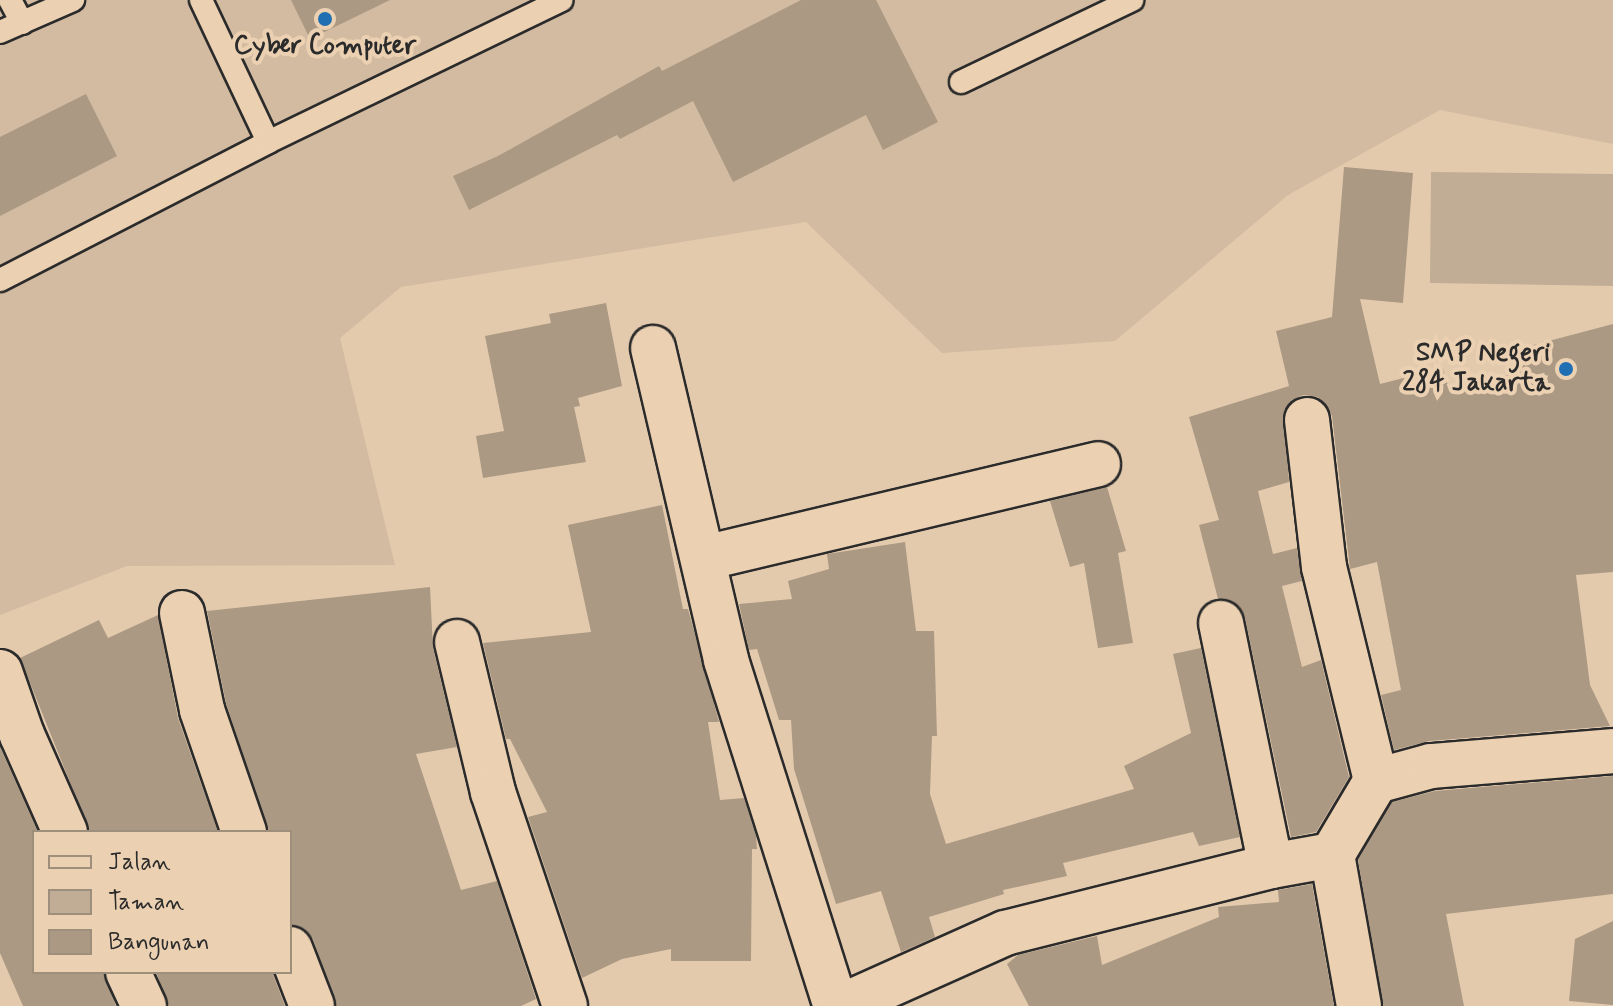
<!DOCTYPE html>
<style>
body{margin:0}
#map{position:relative;width:1613px;height:1006px;overflow:hidden;background:#e3caad;font-family:Mynerve,sans-serif}
div>[style]{position:absolute}
[style*='--x']{left:calc(var(--x)*1px);top:calc(var(--y)*1px);width:calc(var(--w)*1px);rotate:calc(var(--a)*1deg)}
.built>*{inset:0;background:#d2bba1}
.green>*{inset:0;background:#c1ad95}
.building>*{inset:0;background:#ab9984}
.roads{filter:drop-shadow(2px 0 #2b2b2b) drop-shadow(-2px 0 #2b2b2b) drop-shadow(0 2px #2b2b2b) drop-shadow(0 -2px #2b2b2b)}
.lane>*{height:22px;margin:-11px;padding:0 11px;transform-origin:11px;border-radius:11px;background:#ebd1b2}
.street>*{height:44px;margin:-22px;padding:0 22px;transform-origin:22px;border-radius:22px;background:#ebd1b2}
.dots>*{width:22px;height:22px;translate:-50% -50%;box-sizing:border-box;border:4px solid #ebd1b2;border-radius:50%}
span{translate:-50% -50%;white-space:nowrap;text-align:center;line-height:1.15;-webkit-text-stroke:8px #ebd1b2;paint-order:stroke}
.poi-label{font-size:26px;color:#2b2b2b;font-weight:700}
.right{translate:-100% -50%;text-align:right}
.legend{position:absolute;left:32px;top:830px;width:260px;height:144px;box-sizing:border-box;background:#ebd1b2;border:2px solid #9e8f7c;margin:0;padding:10px 14px;list-style:none;font-size:24px;color:#2b2b2b}
.legend li{display:flex;align-items:center;gap:16px;height:40px}
.legend b{width:40px;border:2px solid #9e8f7c}
</style>
<div id="map">
<div class="built">
<i style="clip-path:polygon(0 0,1613px 0,1613px 144px,1440px 110px,1288px 195px,1115px 341px,942px 353px,806px 222px,401px 287px,340px 338px,395px 565px,127px 566px,0 615px)"></i>
</div>
<div class="green">
<i style="clip-path:polygon(1431px 172px,1613px 174px,1613px 286px,1430px 283px)"></i>
</div>
<div class="building">
<i style="clip-path:polygon(291px 0,390px 0,310px 39px)"></i>
<i style="clip-path:polygon(801px 0,876px 0,938px 122px,883px 150px,866px 115px,733px 182px,693px 101px,620px 139px,617px 135px,469px 210px,453px 176px,498px 156px,659px 66px,662px 71px)"></i>
<i style="clip-path:polygon(86px 94px,117px 156px,0 216px,0 137px)"></i>
<i style="clip-path:polygon(1344px 167px,1413px 173px,1403px 303px,1360px 299px,1380px 384px,1443px 368px,1448px 386px,1519px 373px,1518px 349px,1613px 324px,1613px 572px,1576px 575px,1590px 685px,1610px 726px,1429px 741px,1394px 750px,1381px 695px,1401px 690px,1377px 562px,1350px 569px,1332px 416px,1327px 406px,1318px 397px,1303px 395px,1292px 400px,1284px 411px,1289px 482px,1258px 491px,1273px 554px,1297px 548px,1302px 581px,1282px 586px,1302px 667px,1321px 660px,1349px 777px,1316px 832px,1291px 837px,1245px 618px,1239px 606px,1218px 599px,1199px 525px,1219px 520px,1189px 417px,1289px 386px,1276px 331px,1332px 317px)"></i>
<i style="clip-path:polygon(606px 303px,622px 386px,578px 398px,580px 406px,574px 407px,586px 462px,483px 478px,476px 436px,504px 431px,485px 336px,551px 323px,549px 314px)"></i>
<i style="clip-path:polygon(1107px 487px,1126px 551px,1118px 553px,1133px 643px,1098px 648px,1084px 563px,1070px 567px,1050px 501px)"></i>
<i style="clip-path:polygon(662px 505px,683px 609px,688px 609px,719px 722px,708px 722px,720px 800px,744px 798px,756px 836px,757px 849px,752px 849px,751px 961px,671px 961px,671px 949px,622px 959px,582px 978px,528px 817px,547px 812px,510px 739px,506px 739px,483px 643px,591px 632px,568px 525px)"></i>
<i style="clip-path:polygon(905px 542px,916px 631px,934px 631px,937px 736px,932px 736px,930px 794px,946px 844px,1134px 789px,1124px 766px,1191px 733px,1173px 654px,1201px 648px,1240px 837px,1199px 846px,1193px 832px,1063px 863px,1067px 876px,1003px 890px,1004px 894px,929px 917px,935px 937px,901px 952px,881px 891px,836px 904px,794px 769px,791px 720px,779px 720px,757px 649px,749px 650px,739px 604px,792px 599px,788px 581px,829px 569px,827px 554px)"></i>
<i style="clip-path:polygon(430px 587px,433px 648px,457px 747px,416px 754px,461px 890px,497px 881px,536px 999px,521px 1006px,336px 1006px,313px 939px,305px 929px,290px 925px,290px 832px,268px 832px,226px 703px,207px 611px)"></i>
<i style="clip-path:polygon(158px 615px,178px 718px,218px 832px,90px 832px,20px 658px,99px 620px,108px 638px)"></i>
<i style="clip-path:polygon(0 747px,38px 832px,34px 832px,34px 972px,103px 972px,116px 1006px,23px 1006px,0 953px)"></i>
<i style="clip-path:polygon(1613px 776px,1613px 894px,1446px 914px,1464px 1006px,1383px 1006px,1358px 860px,1392px 802px,1435px 791px)"></i>
<i style="clip-path:polygon(1312px 884px,1334px 1006px,1029px 1006px,1007px 964px,1018px 955px,1097px 936px,1102px 965px,1219px 917px,1218px 907px,1279px 902px,1278px 890px)"></i>
<i style="clip-path:polygon(1613px 921px,1613px 1005px,1569px 1001px,1575px 939px)"></i>
<i style="clip-path:polygon(156px 972px,272px 972px,285px 1006px,169px 1006px)"></i>
</div>
<div class="roads">
<div class="lane">
<i style="--x:10;--y:0;--w:26;--a:62"></i>
<i style="--x:201;--y:0;--w:157;--a:64.7"></i>
<i style="--x:0;--y:32;--w:80;--a:-23.7"></i>
<i style="--x:961;--y:82;--w:190;--a:-25.6"></i>
<i style="--x:0;--y:280;--w:301;--a:-27.2"></i>
<i style="--x:268;--y:142;--w:326;--a:-25.8"></i>
</div>
<div class="street">
<i style="--x:653;--y:348;--w:320;--a:76.8"></i>
<i style="--x:726;--y:660;--w:363;--a:72.4"></i>
<i style="--x:1307;--y:420;--w:148;--a:83.4"></i>
<i style="--x:1324;--y:567;--w:220;--a:76.3"></i>
<i style="--x:704;--y:558;--w:405;--a:-13.4"></i>
<i style="--x:182;--y:613;--w:99;--a:78.3"></i>
<i style="--x:202;--y:710;--w:129;--a:71"></i>
<i style="--x:1221;--y:623;--w:248;--a:78.4"></i>
<i style="--x:457;--y:642;--w:154;--a:76.5"></i>
<i style="--x:493;--y:792;--w:226;--a:71.4"></i>
<i style="--x:0;--y:672;--w:67;--a:70.8"></i>
<i style="--x:22;--y:735;--w:106;--a:66.1"></i>
<i style="--x:290;--y:949;--w:61;--a:68.9"></i>
<i style="--x:128;--y:972;--w:38;--a:65"></i>
<i style="--x:842;--y:1006;--w:179;--a:-24.1"></i>
<i style="--x:1005;--y:933;--w:274;--a:-14.1"></i>
<i style="--x:1271;--y:866;--w:62;--a:-10.2"></i>
<i style="--x:1359;--y:1006;--w:153;--a:-100.1"></i>
<i style="--x:1332;--y:855;--w:86;--a:-59.3"></i>
<i style="--x:1376;--y:781;--w:57;--a:-15.3"></i>
<i style="--x:1431;--y:766;--w:183;--a:-4.7"></i>
</div>
</div>
<div class="dots">
<i style="left:325px;top:19px;background:#1f6fb2"></i>
<i style="left:1566px;top:369px;background:#1f6fb2"></i>
</div>
<div class="poi-label">
<span style="left:325px;top:47px">Cyber Computer</span>
<span class="right" style="left:1550px;top:369px">SMP Negeri<br>284 Jakarta</span>
</div>
<ul class="legend">
<li><b style="height:10px;background:#ebd1b2"></b>Jalan</li>
<li><b style="height:22px;background:#c1ad95"></b>Taman</li>
<li><b style="height:22px;background:#ab9984"></b>Bangunan</li>
</ul>
</div>
